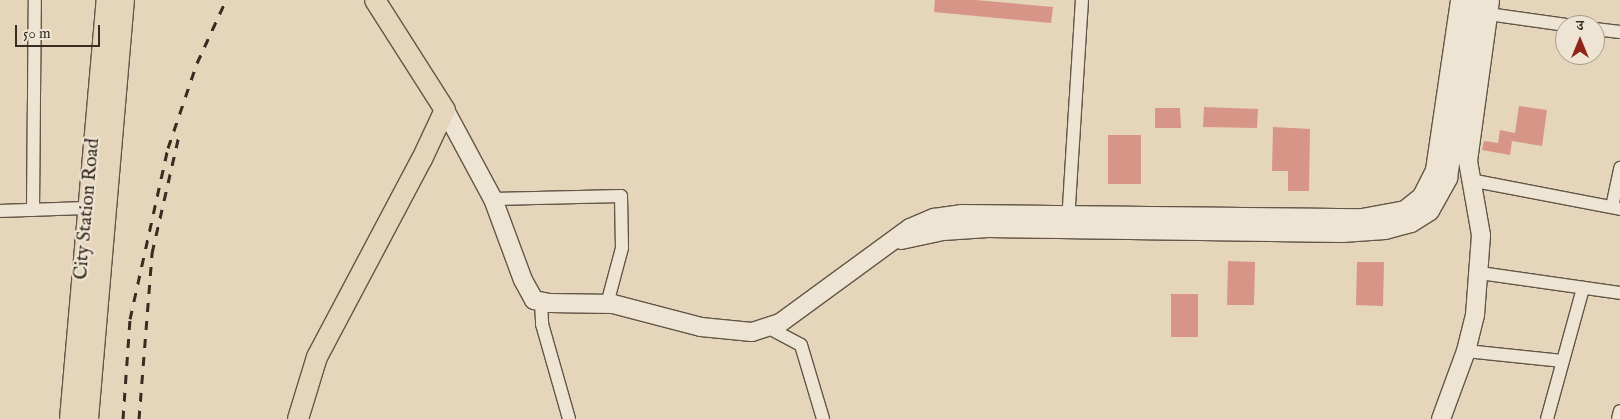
<!DOCTYPE html>
<meta charset="utf-8">
<style>
body{margin:0}
#map{position:relative;width:1620px;height:419px;overflow:hidden;background:#e5d5bb;font-family:"IM FELL English","Noto Serif Devanagari",serif}
div>[style]{position:absolute}
[style*='--x']{left:calc(var(--x)*1px);top:calc(var(--y)*1px);width:calc(var(--w)*1px);rotate:calc(var(--a)*1deg)}
.building>*{inset:0;background:#d79587}
.roads{filter:drop-shadow(1px 0 #635648) drop-shadow(-1px 0 #635648) drop-shadow(0 1px #635648) drop-shadow(0 -1px #635648)}
.street>*{height:12px;margin:-6px;padding:0 6px;transform-origin:6px;border-radius:6px;background:#eee4d3}
.secondary>*{height:18px;margin:-9px;padding:0 9px;transform-origin:9px;border-radius:9px;background:#eee4d3}
.primary>*{height:20px;margin:-10px;padding:0 10px;transform-origin:10px;border-radius:10px;background:#e5d5bb}
.rail>*{height:3px;margin-top:-1.5px;transform-origin:0;background:repeating-linear-gradient(90deg,#382b22 0 9px,transparent 0 18px)}
span{translate:-50% -50%;white-space:nowrap;text-align:center;line-height:1.15;-webkit-text-stroke:4.5px #eee4d3;paint-order:stroke}
.street-label{font-size:19px;color:#382b22}
.north{position:absolute;left:1555px;top:15px;width:50px;height:50px;box-sizing:border-box;background:#eee4d3;border:1px solid #a59a8c;border-radius:50%;rotate:0deg;font-size:14px;font-weight:700;line-height:20px;text-align:center;color:#382b22}
.north::after{content:'';display:block;margin:auto;width:18px;height:22px;background:#8f2418;clip-path:polygon(50% 0,100% 100%,50% 72%,0 100%)}
.scale{position:absolute;left:15px;top:25px;width:85px;height:22px;box-sizing:border-box;border:2px solid #382b22;border-top:0;padding-left:6px;font-size:15px;line-height:18px;white-space:nowrap;color:#382b22;-webkit-text-stroke:4px #eee4d3;paint-order:stroke}
</style>
<div id="map">
<div class="building">
<i style="clip-path:polygon(935px 0,975px 0,1053px 7px,1051px 23px,934px 12px)"></i>
<i style="clip-path:polygon(1519px 106px,1547px 110px,1542px 146px,1512px 141px,1510px 155px,1482px 150px,1484px 141px,1498px 143px,1500px 130px,1515px 133px)"></i>
<i style="clip-path:polygon(1204px 107px,1258px 109px,1257px 128px,1203px 127px)"></i>
<i style="clip-path:polygon(1155px 108px,1180px 108px,1181px 128px,1155px 128px)"></i>
<i style="clip-path:polygon(1273px 127px,1310px 129px,1309px 191px,1288px 191px,1288px 171px,1272px 171px)"></i>
<i style="clip-path:polygon(1108px 135px,1141px 135px,1141px 184px,1108px 184px)"></i>
<i style="clip-path:polygon(1228px 261px,1255px 262px,1254px 305px,1227px 305px)"></i>
<i style="clip-path:polygon(1357px 262px,1384px 262px,1383px 306px,1356px 305px)"></i>
<i style="clip-path:polygon(1171px 294px,1198px 294px,1198px 337px,1171px 337px)"></i>
</div>
<div class="roads">
<div class="street">
<i style="--x:1488;--y:14;--w:79;--a:8"></i>
<i style="--x:1595;--y:29;--w:25;--a:7"></i>
<i style="--x:1470;--y:180;--w:153;--a:10.9"></i>
<i style="--x:493;--y:199;--w:128;--a:-1.3"></i>
<i style="--x:621;--y:196;--w:52;--a:88.9"></i>
<i style="--x:622;--y:248;--w:58;--a:105"></i>
<i style="--x:1612;--y:207;--w:40;--a:-78"></i>
<i style="--x:33;--y:210;--w:210;--a:-89.5"></i>
<i style="--x:0;--y:211;--w:87;--a:-2"></i>
<i style="--x:1068;--y:222;--w:222;--a:-86.4"></i>
<i style="--x:1480;--y:273;--w:141;--a:8.1"></i>
<i style="--x:541;--y:302;--w:22;--a:87"></i>
<i style="--x:542;--y:324;--w:99;--a:74.1"></i>
<i style="--x:769;--y:328;--w:36;--a:28"></i>
<i style="--x:801;--y:345;--w:77;--a:73.4"></i>
<i style="--x:1466;--y:351;--w:97;--a:5.9"></i>
<i style="--x:1547;--y:419;--w:136;--a:-74.6"></i>
<i style="--x:1618;--y:419;--w:8;--a:-76"></i>
</div>
<div class="secondary">
<i style="--x:445;--y:110;--w:101;--a:61.7"></i>
<i style="--x:493;--y:199;--w:86;--a:69.7"></i>
<i style="--x:523;--y:280;--w:23;--a:61"></i>
<i style="--x:534;--y:300;--w:16;--a:11"></i>
<i style="--x:550;--y:303;--w:63;--a:0.9"></i>
<i style="--x:613;--y:304;--w:91;--a:14.6"></i>
<i style="--x:701;--y:327;--w:51;--a:5.6"></i>
<i style="--x:752;--y:332;--w:29;--a:-18"></i>
<i style="--x:780;--y:323;--w:161;--a:-36.2"></i>
<i style="--x:910;--y:228;--w:26;--a:-23"></i>
<i style="--x:934;--y:218;--w:27;--a:-8"></i>
<i style="--x:961;--y:214;--w:401;--a:0.6"></i>
<i style="--x:1362;--y:218;--w:44;--a:-10.5"></i>
<i style="--x:1405;--y:210;--w:22;--a:-39"></i>
<i style="--x:1422;--y:196;--w:29;--a:-63"></i>
<i style="--x:1435;--y:170;--w:172;--a:-81.6"></i>
<i style="--x:901;--y:240;--w:43;--a:-12.1"></i>
<i style="--x:943;--y:231;--w:45;--a:-3.8"></i>
<i style="--x:988;--y:228;--w:354;--a:0.8"></i>
<i style="--x:1342;--y:233;--w:43;--a:-4"></i>
<i style="--x:1385;--y:230;--w:27;--a:-15"></i>
<i style="--x:1411;--y:223;--w:22;--a:-32"></i>
<i style="--x:1430;--y:211;--w:38;--a:-61"></i>
<i style="--x:1448;--y:178;--w:180;--a:-81.7"></i>
<i style="--x:1441;--y:419;--w:72;--a:-69.8"></i>
<i style="--x:1466;--y:351;--w:37;--a:-76"></i>
<i style="--x:1475;--y:315;--w:80;--a:-85.7"></i>
<i style="--x:1481;--y:235;--w:75;--a:-100"></i>
<i style="--x:1468;--y:161;--w:162;--a:-82.2"></i>
</div>
<div class="primary">
<i style="--x:70;--y:419;--w:421;--a:-85"></i>
<i style="--x:88;--y:419;--w:421;--a:-85.1"></i>
<i style="--x:298;--y:419;--w:65;--a:-73"></i>
<i style="--x:317;--y:357;--w:224;--a:-62.1"></i>
<i style="--x:422;--y:159;--w:54;--a:-64.9"></i>
<i style="--x:445;--y:110;--w:130;--a:-122.5"></i>
</div>
</div>
<div class="rail">
<i style="--x:123;--y:419;--w:100;--a:-86"></i>
<i style="--x:130;--y:319;--w:175;--a:-77.5"></i>
<i style="--x:168;--y:148;--w:90;--a:-71.2"></i>
<i style="--x:197;--y:63;--w:69;--a:-65.3"></i>
<i style="--x:139;--y:419;--w:167;--a:-85.5"></i>
<i style="--x:152;--y:253;--w:121;--a:-77.1"></i>
</div>
<div class="street-label">
<span style="left:88px;top:209px;rotate:-85deg">City Station Road</span>
</div>
<div class="north">उ</div>
<div class="scale">50 m</div>
</div>
